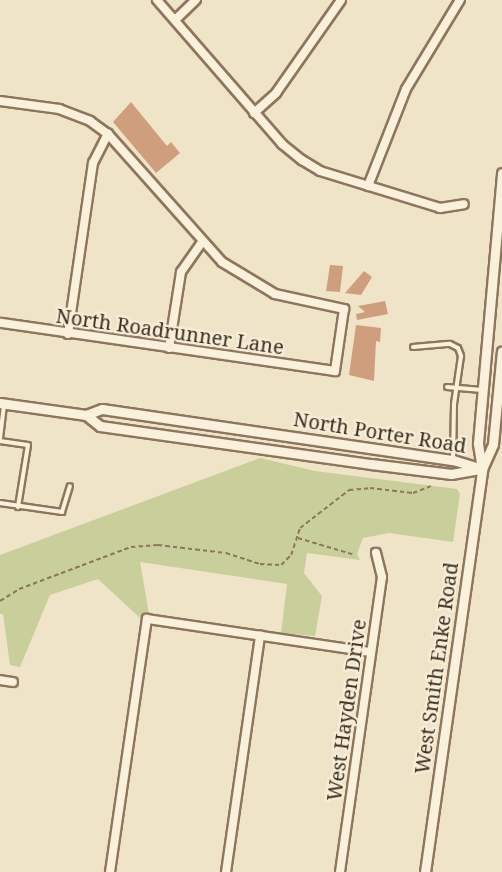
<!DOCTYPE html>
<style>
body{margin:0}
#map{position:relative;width:502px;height:872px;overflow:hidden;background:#f0e4c8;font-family:"Noto Serif",serif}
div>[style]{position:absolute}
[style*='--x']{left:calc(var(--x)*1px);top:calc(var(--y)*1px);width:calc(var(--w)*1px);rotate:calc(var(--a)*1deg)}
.green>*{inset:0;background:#c9cf9b}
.building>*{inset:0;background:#cf9f7d}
.path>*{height:1.5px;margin-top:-0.75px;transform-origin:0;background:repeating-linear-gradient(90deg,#8d765c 0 4.5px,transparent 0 7.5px)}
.roads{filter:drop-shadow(2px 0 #8d765c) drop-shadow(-2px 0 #8d765c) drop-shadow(0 2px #8d765c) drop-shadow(0 -2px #8d765c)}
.service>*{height:4px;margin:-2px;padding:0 2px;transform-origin:2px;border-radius:2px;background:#faf1dc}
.minor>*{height:8px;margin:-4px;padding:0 4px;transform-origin:4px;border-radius:4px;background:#faf1dc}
.tertiary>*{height:9px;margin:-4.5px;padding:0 4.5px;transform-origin:4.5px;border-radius:4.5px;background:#faf1dc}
span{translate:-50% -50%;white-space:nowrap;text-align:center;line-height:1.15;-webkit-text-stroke:4.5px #f7eed8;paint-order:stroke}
.street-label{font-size:20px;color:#3d2e20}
</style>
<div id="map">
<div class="green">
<i style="clip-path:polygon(260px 458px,315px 471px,457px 489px,460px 494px,453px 542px,389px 533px,363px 538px,357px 554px,360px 560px,307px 553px,304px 573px,322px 596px,315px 636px,281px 633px,287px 584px,140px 562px,149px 614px,140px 618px,98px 579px,50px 595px,20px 667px,10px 665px,3px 614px,0 614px,0 555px)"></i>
</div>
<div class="building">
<i style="clip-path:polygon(131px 102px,167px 146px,171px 142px,180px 153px,156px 173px,113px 122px)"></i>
<i style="clip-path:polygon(330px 265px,343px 266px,340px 292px,326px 291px)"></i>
<i style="clip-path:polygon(364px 271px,372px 277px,361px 295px,345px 293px)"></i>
<i style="clip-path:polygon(385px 301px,388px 314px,357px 320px,356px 314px,365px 312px,358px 306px)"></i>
<i style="clip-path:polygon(356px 325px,381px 328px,380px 342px,376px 341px,374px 381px,349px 375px)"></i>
</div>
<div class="path">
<i style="--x:298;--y:538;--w:59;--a:16.6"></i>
<i style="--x:0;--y:601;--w:22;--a:-32"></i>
<i style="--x:19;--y:589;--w:120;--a:-20.6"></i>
<i style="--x:131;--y:547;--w:27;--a:-4"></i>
<i style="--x:158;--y:545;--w:68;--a:6.7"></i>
<i style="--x:226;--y:553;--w:36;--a:18"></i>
<i style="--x:260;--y:564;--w:21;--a:3"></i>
<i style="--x:281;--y:565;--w:14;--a:-45"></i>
<i style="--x:291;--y:555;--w:28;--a:-72"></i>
<i style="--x:300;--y:528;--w:62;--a:-37.8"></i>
<i style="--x:349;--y:490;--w:21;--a:-5"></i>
<i style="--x:370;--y:488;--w:43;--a:6.6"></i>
<i style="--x:413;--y:493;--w:19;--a:-21"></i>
</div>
<div class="roads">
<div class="service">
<i style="--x:413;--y:347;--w:37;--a:-5"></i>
<i style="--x:450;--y:344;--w:9;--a:27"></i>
<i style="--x:458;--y:348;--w:9;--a:69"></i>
<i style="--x:461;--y:356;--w:49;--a:98.3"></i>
<i style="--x:454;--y:404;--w:55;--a:91"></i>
<i style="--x:447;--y:387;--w:35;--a:5"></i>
<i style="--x:0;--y:438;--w:34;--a:-83"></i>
<i style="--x:0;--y:441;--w:28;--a:8"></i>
<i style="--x:28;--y:445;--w:63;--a:99.2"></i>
<i style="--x:0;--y:503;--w:63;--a:8.3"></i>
<i style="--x:62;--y:512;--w:27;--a:-73"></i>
</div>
<div class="minor">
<i style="--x:157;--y:0;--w:191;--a:49"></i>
<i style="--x:282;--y:144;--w:26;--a:39"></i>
<i style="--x:302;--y:160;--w:21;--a:31"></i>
<i style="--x:320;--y:171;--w:126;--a:17.1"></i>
<i style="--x:440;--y:208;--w:24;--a:-9"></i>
<i style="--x:175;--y:20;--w:29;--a:-44"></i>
<i style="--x:0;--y:101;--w:60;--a:7.7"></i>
<i style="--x:59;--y:109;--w:33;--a:21"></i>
<i style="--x:90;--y:121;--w:22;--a:36"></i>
<i style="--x:108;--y:134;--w:171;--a:48.3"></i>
<i style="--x:222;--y:262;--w:62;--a:31.1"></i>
<i style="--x:275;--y:294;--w:71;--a:12.3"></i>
<i style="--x:344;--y:309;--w:63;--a:98.3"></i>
<i style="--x:335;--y:371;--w:338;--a:-171.8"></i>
<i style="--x:254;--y:113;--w:30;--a:-42"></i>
<i style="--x:276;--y:93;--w:113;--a:-55"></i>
<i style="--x:368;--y:186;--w:104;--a:-68.6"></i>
<i style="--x:406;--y:89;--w:104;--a:-58.8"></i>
<i style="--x:68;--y:334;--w:173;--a:-81.7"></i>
<i style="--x:93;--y:163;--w:33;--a:-63"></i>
<i style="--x:169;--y:348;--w:77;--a:-81"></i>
<i style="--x:181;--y:272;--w:37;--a:-55"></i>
<i style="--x:0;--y:680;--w:13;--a:9"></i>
<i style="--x:110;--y:872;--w:256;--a:-81.7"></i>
<i style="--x:147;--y:619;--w:226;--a:8.4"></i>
<i style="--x:226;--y:872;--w:239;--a:-81.8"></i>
<i style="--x:340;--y:872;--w:298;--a:-81.9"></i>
<i style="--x:382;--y:577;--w:25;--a:-104"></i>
</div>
<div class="tertiary">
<i style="--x:0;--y:403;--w:87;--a:7.9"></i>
<i style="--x:86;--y:415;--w:17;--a:-21"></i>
<i style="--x:102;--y:409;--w:355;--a:8.3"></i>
<i style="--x:453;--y:460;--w:30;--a:17"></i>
<i style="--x:86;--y:415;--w:18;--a:38"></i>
<i style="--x:100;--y:426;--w:274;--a:8"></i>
<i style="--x:371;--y:464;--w:81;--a:7.1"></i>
<i style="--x:451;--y:474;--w:29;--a:-10"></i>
<i style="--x:482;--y:469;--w:26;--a:-99"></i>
<i style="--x:478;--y:443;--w:271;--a:-84.9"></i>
<i style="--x:425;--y:872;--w:407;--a:-81.9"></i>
<i style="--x:482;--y:469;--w:27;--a:-66"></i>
<i style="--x:493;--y:444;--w:93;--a:-84.5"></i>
</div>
</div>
<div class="street-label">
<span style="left:170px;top:331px;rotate:8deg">North Roadrunner Lane</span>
<span style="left:380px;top:432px;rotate:9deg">North Porter Road</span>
<span style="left:436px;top:668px;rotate:-82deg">West Smith Enke Road</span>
<span style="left:346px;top:710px;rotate:-82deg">West Hayden Drive</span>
</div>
</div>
